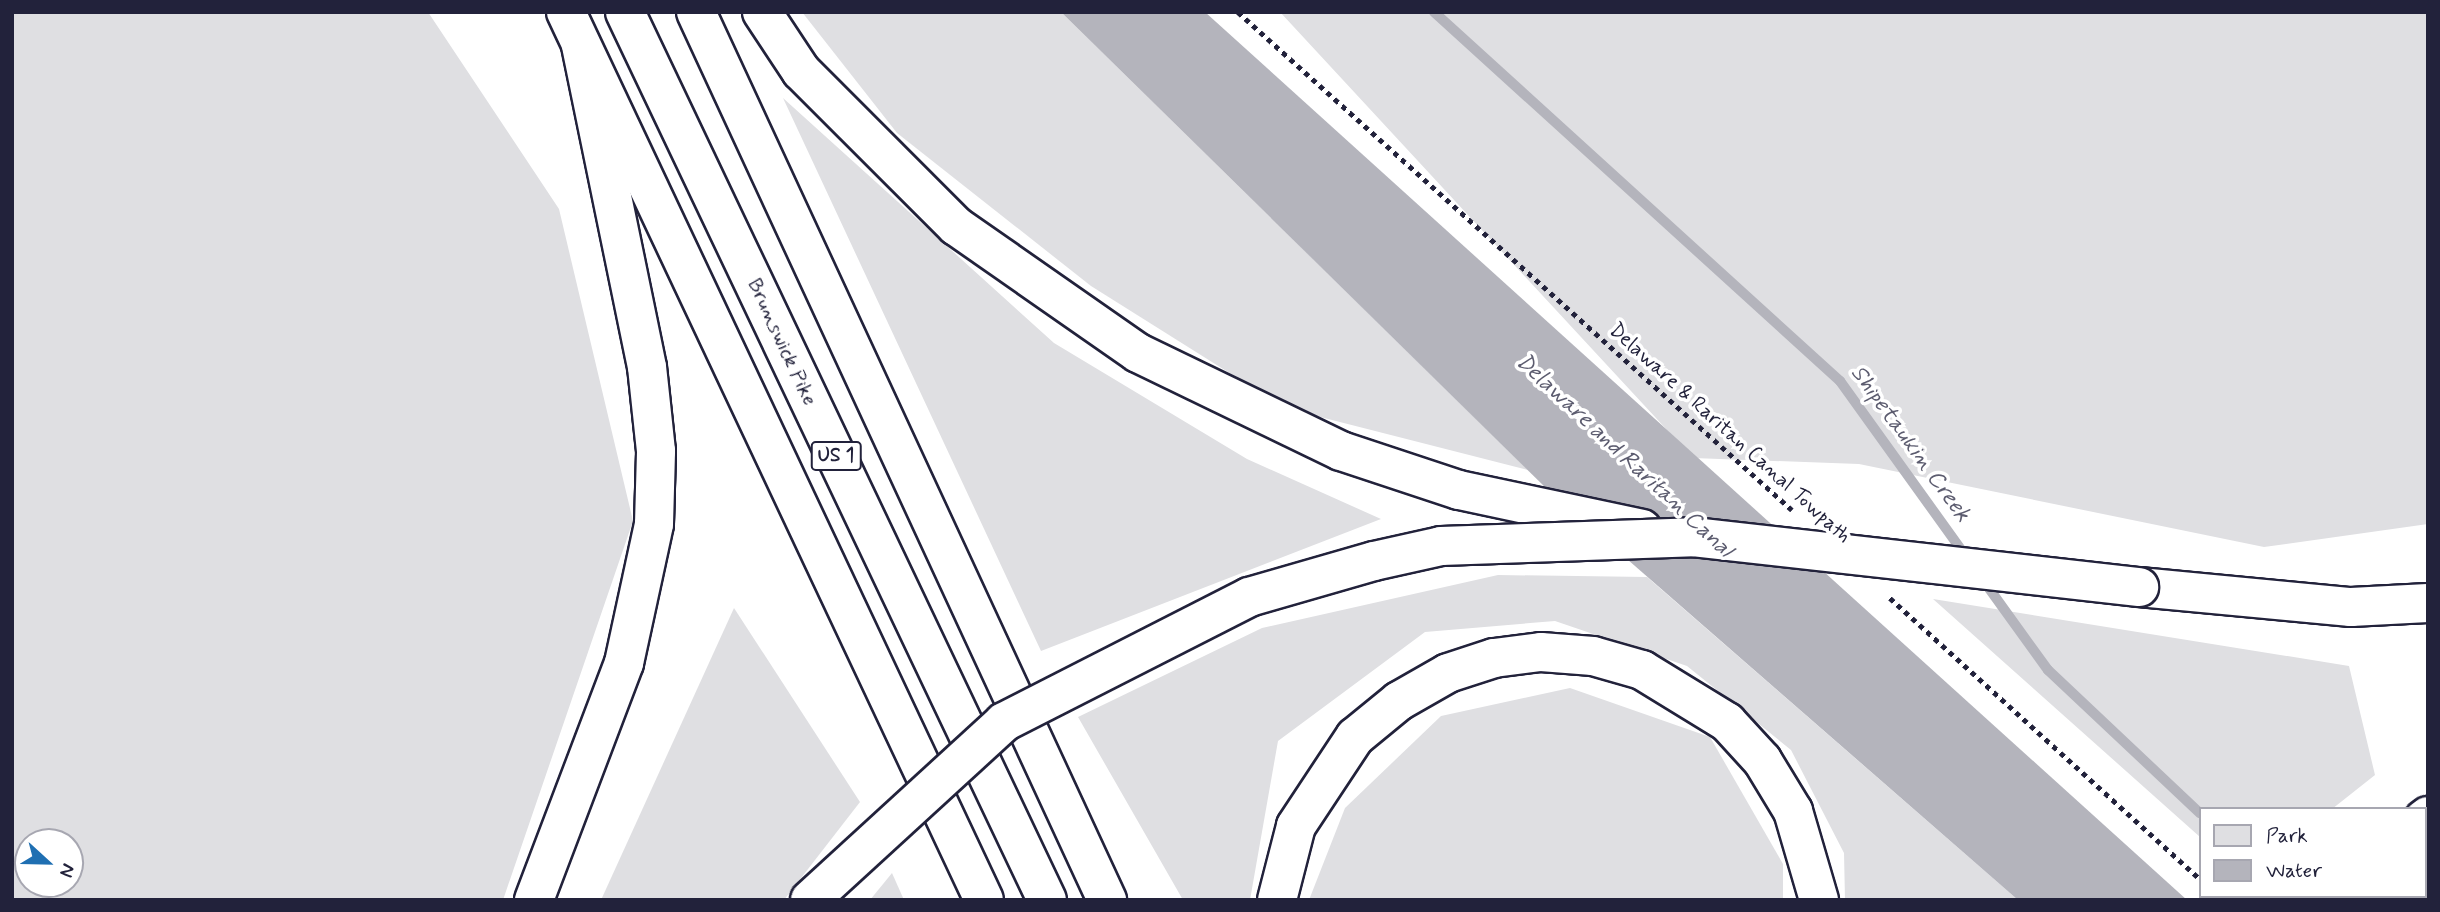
<!DOCTYPE html>
<style>
body{margin:0}
#map{position:relative;width:2440px;height:912px;overflow:hidden;background:#fff;font-family:Mynerve,sans-serif}
div>[style]{position:absolute}
[style*='--x']{left:calc(var(--x)*1px);top:calc(var(--y)*1px);width:calc(var(--w)*1px);rotate:calc(var(--a)*1deg)}
.green>*{inset:0;background:#dfdfe2}
.water>*{inset:0;background:#b4b4bc}
.stream>*{height:10px;margin:-5px;padding:0 5px;transform-origin:5px;border-radius:5px;background:#b4b4bc}
.path>*{height:4.5px;margin-top:-2.25px;transform-origin:0;background:repeating-linear-gradient(90deg,#22223b 0 5px,transparent 0 10px)}
.roads{filter:drop-shadow(2px 0 #22223b) drop-shadow(-2px 0 #22223b) drop-shadow(0 2px #22223b) drop-shadow(0 -2px #22223b)}
.trunk>*{height:38px;margin:-19px;padding:0 19px;transform-origin:19px;border-radius:19px;background:#fff}
.motorway>*{height:38px;margin:-19px;padding:0 19px;transform-origin:19px;border-radius:19px;background:#fff}
.bridges{filter:drop-shadow(2px 0 #22223b) drop-shadow(-2px 0 #22223b) drop-shadow(0 2px #22223b) drop-shadow(0 -2px #22223b)}
.motorway-bridge>*{height:38px;margin:-19px;padding:0 19px;transform-origin:19px;border-radius:19px;background:#fff}
span{translate:-50% -50%;white-space:nowrap;text-align:center;line-height:1.15;-webkit-text-stroke:7px #fff;paint-order:stroke}
.shield-label span{padding:2px 5px;background:#fff;border:2px solid;border-radius:5px;-webkit-text-stroke-width:0}
.shield-label{font-size:19px;color:#22223b;font-weight:700}
.street-label{font-size:21px;color:#22223b}
.water-label{font-size:23px;color:#5c5c6f;font-style:italic}
.frame{position:absolute;inset:0;border:14px solid #22223b;pointer-events:none}
.legend{position:absolute;left:2199px;top:807px;width:228px;height:91px;box-sizing:border-box;background:#fff;border:2px solid #a7a7b1;margin:0;padding:9px 12px;list-style:none;font-size:21px;color:#22223b}
.legend li{display:flex;align-items:center;gap:14px;height:35px}
.legend b{width:35px;border:2px solid #a7a7b1}
.north{position:absolute;left:14px;top:828px;width:70px;height:70px;box-sizing:border-box;background:#fff;border:2px solid #a7a7b1;border-radius:50%;rotate:112deg;font-size:19px;font-weight:700;line-height:28px;text-align:center;color:#22223b}
.north::after{content:'';display:block;margin:auto;width:24px;height:32px;background:#1f6fb2;clip-path:polygon(50% 0,100% 100%,50% 72%,0 100%)}
</style>
<div id="map">
<div class="green">
<i style="clip-path:polygon(evenodd,12px 12px,428px 12px,559px 209px,633px 521px,503px 900px,12px 900px,12px 12px,70px 842px,70px 884px,28px 884px,28px 842px,70px 842px)"></i>
<i style="clip-path:polygon(802px 12px,1061px 12px,1528px 470px,1285px 408px,1091px 286px,897px 133px)"></i>
<i style="clip-path:polygon(1280px 12px,2428px 12px,2428px 524px,2264px 547px,1859px 464px,1693px 458px)"></i>
<i style="clip-path:polygon(783px 98px,1054px 343px,1247px 459px,1381px 519px,1041px 651px)"></i>
<i style="clip-path:polygon(1498px 575px,1647px 577px,2018px 900px,1845px 900px,1844px 853px,1791px 750px,1687px 666px,1555px 621px,1425px 632px,1278px 741px,1250px 900px,1183px 900px,1078px 717px,1262px 628px)"></i>
<i style="clip-path:polygon(1933px 599px,2349px 666px,2375px 775px,2332px 809px,2200px 809px,2200px 837px)"></i>
<i style="clip-path:polygon(734px 608px,860px 802px,784px 900px,601px 900px)"></i>
<i style="clip-path:polygon(1570px 688px,1710px 737px,1783px 864px,1783px 900px,1309px 900px,1345px 808px,1441px 716px)"></i>
<i style="clip-path:polygon(892px 873px,904px 900px,870px 900px)"></i>
</div>
<div class="water">
<i style="clip-path:polygon(1061px 12px,1205px 12px,2187px 900px,2018px 900px,1549px 491px)"></i>
</div>
<div class="stream">
<i style="--x:1434;--y:12;--w:549;--a:42.27"></i>
<i style="--x:1840;--y:381;--w:219;--a:54.3"></i>
<i style="--x:1983;--y:580;--w:111;--a:54.2"></i>
<i style="--x:2048;--y:670;--w:209;--a:43.3"></i>
<i style="--x:2290;--y:896;--w:5;--a:53"></i>
</div>
<div class="path">
<i style="--x:1238;--y:12;--w:745;--a:41.95"></i>
<i style="--x:1890;--y:598;--w:418;--a:42.2"></i>
<i style="--x:2218;--y:896;--w:6;--a:45"></i>
</div>
<div class="roads">
<div class="trunk">
<i style="--x:566;--y:12;--w:981;--a:64.79"></i>
<i style="--x:625;--y:12;--w:983;--a:64.58"></i>
<i style="--x:696;--y:12;--w:979;--a:65.16"></i>
</div>
<div class="motorway">
<i style="--x:762;--y:12;--w:71;--a:56.5"></i>
<i style="--x:801;--y:71;--w:219;--a:45"></i>
<i style="--x:956;--y:226;--w:222;--a:34.9"></i>
<i style="--x:1138;--y:353;--w:225;--a:25.8"></i>
<i style="--x:1341;--y:451;--w:124;--a:18.3"></i>
<i style="--x:1459;--y:490;--w:187;--a:12"></i>
<i style="--x:2139;--y:587;--w:213;--a:5.4"></i>
<i style="--x:2351;--y:607;--w:77;--a:-3"></i>
<i style="--x:2424;--y:819;--w:5;--a:-37"></i>
<i style="--x:534;--y:900;--w:254;--a:-69.2"></i>
<i style="--x:624;--y:663;--w:142;--a:-77.8"></i>
<i style="--x:654;--y:524;--w:73;--a:-88.4"></i>
<i style="--x:656;--y:451;--w:84;--a:-96.1"></i>
<i style="--x:647;--y:367;--w:328;--a:-101.6"></i>
<i style="--x:1277;--y:900;--w:76;--a:-75.6"></i>
<i style="--x:1296;--y:826;--w:107;--a:-56.5"></i>
<i style="--x:1355;--y:737;--w:57;--a:-39.3"></i>
<i style="--x:1399;--y:701;--w:56;--a:-29.7"></i>
<i style="--x:1448;--y:673;--w:48;--a:-18.1"></i>
<i style="--x:1494;--y:658;--w:47;--a:-7.3"></i>
<i style="--x:1541;--y:652;--w:52;--a:4.4"></i>
<i style="--x:1593;--y:656;--w:51;--a:15.9"></i>
<i style="--x:1642;--y:670;--w:100;--a:31.5"></i>
<i style="--x:1727;--y:722;--w:52;--a:47.4"></i>
<i style="--x:1762;--y:760;--w:60;--a:58.7"></i>
<i style="--x:1793;--y:811;--w:93;--a:73.7"></i>
<i style="--x:2314;--y:900;--w:6;--a:-39"></i>
</div>
</div>
<div class="bridges">
<div class="motorway-bridge">
<i style="--x:810;--y:900;--w:263;--a:-42.5"></i>
<i style="--x:1004;--y:722;--w:275;--a:-27"></i>
<i style="--x:1249;--y:597;--w:130;--a:-16.1"></i>
<i style="--x:1374;--y:561;--w:69;--a:-12.6"></i>
<i style="--x:1441;--y:546;--w:252;--a:-2"></i>
<i style="--x:1693;--y:537;--w:449;--a:6.4"></i>
</div>
</div>
<div class="shield-label">
<span style="left:836px;top:456px">US 1</span>
</div>
<div class="street-label">
<span style="left:782px;top:342px;rotate:65deg">Brunswick Pike</span>
<span style="left:1730px;top:433px;rotate:42deg">Delaware &amp; Raritan Canal Towpath</span>
</div>
<div class="water-label">
<span style="left:1910px;top:444px;rotate:54deg">Shipetaukin Creek</span>
<span style="left:1624px;top:456px;rotate:43deg">Delaware and Raritan Canal</span>
</div>
<div class="frame"></div>
<ul class="legend">
<li><b style="height:19px;background:#dfdfe2"></b>Park</li>
<li><b style="height:19px;background:#b4b4bc"></b>Water</li>
</ul>
<div class="north">N</div>
</div>
